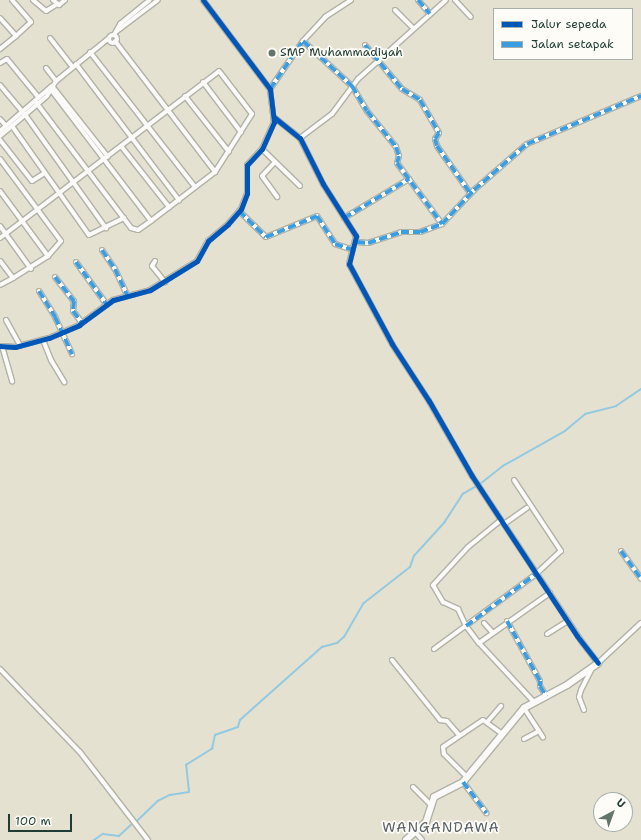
<!DOCTYPE html>
<style>
body{margin:0}
#map{position:relative;width:641px;height:840px;overflow:hidden;background:#e5e1d1;font-family:"Shantell Sans",sans-serif}
div>[style]{position:absolute}
[style*='--x']{left:calc(var(--x)*1px);top:calc(var(--y)*1px);width:calc(var(--w)*1px);rotate:calc(var(--a)*1deg)}
.stream>*{height:1.5px;margin:-0.75px;padding:0 0.75px;transform-origin:0.75px;border-radius:0.75px;background:#92cae2}
.roads{filter:drop-shadow(1px 0 #b1b2a7) drop-shadow(-1px 0 #b1b2a7) drop-shadow(0 1px #b1b2a7) drop-shadow(0 -1px #b1b2a7)}
.street>*{height:4px;margin:-2px;padding:0 2px;transform-origin:2px;border-radius:2px;background:#fbfaf8}
.street>.ring{margin:-2px;padding:0;box-sizing:content-box;background:none;border:4px solid #fbfaf8;border-radius:50%}
.secondary>*{height:6px;margin:-3px;padding:0 3px;transform-origin:3px;border-radius:3px;background:#fbfaf8}
.quiet>*{height:4px;margin-top:-2px;transform-origin:0;background:repeating-linear-gradient(90deg,#3c9ee2 0 8px,transparent 0 12px)}
.cycleway>*{height:5px;margin:-2.5px;padding:0 2.5px;transform-origin:2.5px;border-radius:2.5px;background:#0057b8}
.dots>*{width:11px;height:11px;translate:-50% -50%;box-sizing:border-box;border:2px solid #fdfcf7;border-radius:50%}
span{translate:-50% -50%;white-space:nowrap;text-align:center;line-height:1.15;-webkit-text-stroke:3.5px #fdfcf7;paint-order:stroke}
.poi-label{font-size:12px;color:#1f3d34}
.left{translate:0 -50%;text-align:left}
.quarter-label{font-size:14px;color:#576168;letter-spacing:1px}
.legend{position:absolute;left:493px;top:8px;width:140px;height:52px;box-sizing:border-box;background:#fdfcf7;border:1px solid #a4b0a9;margin:0;padding:5px 7px;list-style:none;font-size:12px;color:#1f3d34}
.legend li{display:flex;align-items:center;gap:8px;height:20px}
.legend b{width:20px;border:1px solid #a4b0a9}
.north{position:absolute;left:593px;top:792px;width:40px;height:40px;box-sizing:border-box;background:#fdfcf7;border:1px solid #a4b0a9;border-radius:50%;rotate:41deg;font-size:11px;font-weight:700;line-height:16px;text-align:center;color:#1f3d34}
.north::after{content:'';display:block;margin:auto;width:14px;height:18px;background:#64766b;clip-path:polygon(50% 0,100% 100%,50% 72%,0 100%)}
.scale{position:absolute;left:8px;top:814px;width:64px;height:18px;box-sizing:border-box;border:2px solid #1f3d34;border-top:0;padding-left:5px;font-size:12px;line-height:14px;white-space:nowrap;color:#1f3d34;-webkit-text-stroke:3px #fdfcf7;paint-order:stroke}
</style>
<div id="map">
<div class="stream">
<i style="--x:480;--y:484;--w:29;--a:-38"></i>
<i style="--x:503;--y:466;--w:71;--a:-29.4"></i>
<i style="--x:565;--y:431;--w:26;--a:-40"></i>
<i style="--x:585;--y:414;--w:32;--a:-14"></i>
<i style="--x:616;--y:406;--w:30;--a:-34"></i>
<i style="--x:137;--y:821;--w:29;--a:-44"></i>
<i style="--x:158;--y:801;--w:13;--a:-27"></i>
<i style="--x:170;--y:795;--w:19;--a:-9"></i>
<i style="--x:189;--y:792;--w:27;--a:-96"></i>
<i style="--x:186;--y:765;--w:31;--a:-32"></i>
<i style="--x:212;--y:749;--w:14;--a:-78"></i>
<i style="--x:215;--y:735;--w:24;--a:-19"></i>
<i style="--x:238;--y:727;--w:7;--a:-74"></i>
<i style="--x:240;--y:720;--w:110;--a:-41.7"></i>
<i style="--x:322;--y:647;--w:16;--a:-15"></i>
<i style="--x:337;--y:643;--w:9;--a:-41"></i>
<i style="--x:344;--y:637;--w:39;--a:-60"></i>
<i style="--x:364;--y:603;--w:58;--a:-38"></i>
<i style="--x:410;--y:567;--w:12;--a:-70"></i>
<i style="--x:414;--y:556;--w:45;--a:-47.7"></i>
<i style="--x:444;--y:523;--w:35;--a:-57"></i>
<i style="--x:463;--y:494;--w:16;--a:-30"></i>
<i style="--x:94;--y:840;--w:11;--a:-34"></i>
<i style="--x:103;--y:834;--w:16;--a:7"></i>
<i style="--x:119;--y:836;--w:16;--a:-43"></i>
</div>
<div class="roads">
<div class="street">
<i style="--x:12;--y:0;--w:29;--a:49"></i>
<i style="--x:31;--y:22;--w:21;--a:137"></i>
<i style="--x:33;--y:0;--w:17;--a:40"></i>
<i style="--x:46;--y:11;--w:13;--a:-32"></i>
<i style="--x:53;--y:0;--w:8;--a:40"></i>
<i style="--x:59;--y:5;--w:8;--a:-40"></i>
<i style="--x:418;--y:0;--w:18;--a:49"></i>
<i style="--x:455;--y:0;--w:23;--a:47"></i>
<i style="--x:395;--y:10;--w:25;--a:45"></i>
<i style="--x:0;--y:18;--w:24;--a:48"></i>
<i style="--x:16;--y:36;--w:21;--a:141"></i>
<i style="--x:117;--y:31;--w:51;--a:-37.1"></i>
<i style="--x:114;--y:35;--w:13;--a:-61"></i>
<i style="--x:120;--y:24;--w:38;--a:-39"></i>
<i class="ring" style="left:109px;top:35px;width:4px;height:4px"></i>
<i style="--x:50;--y:38;--w:37;--a:52"></i>
<i style="--x:109;--y:38;--w:68;--a:140.9"></i>
<i style="--x:56;--y:81;--w:17;--a:121"></i>
<i style="--x:47;--y:96;--w:46;--a:139.4"></i>
<i style="--x:12;--y:126;--w:133;--a:54.8"></i>
<i style="--x:89;--y:235;--w:39;--a:-26"></i>
<i style="--x:115;--y:41;--w:165;--a:52.6"></i>
<i style="--x:215;--y:172;--w:81;--a:142.6"></i>
<i style="--x:303;--y:41;--w:67;--a:42.6"></i>
<i style="--x:352;--y:86;--w:29;--a:59"></i>
<i style="--x:367;--y:111;--w:46;--a:51.1"></i>
<i style="--x:396;--y:147;--w:9;--a:72"></i>
<i style="--x:399;--y:156;--w:7;--a:106"></i>
<i style="--x:397;--y:163;--w:76;--a:53.6"></i>
<i style="--x:365;--y:45;--w:57;--a:49.9"></i>
<i style="--x:402;--y:89;--w:21;--a:31"></i>
<i style="--x:420;--y:100;--w:38;--a:60"></i>
<i style="--x:439;--y:133;--w:7;--a:124"></i>
<i style="--x:435;--y:139;--w:7;--a:74"></i>
<i style="--x:437;--y:146;--w:57;--a:54.9"></i>
<i style="--x:90;--y:52;--w:171;--a:52.1"></i>
<i style="--x:0;--y:63;--w:8;--a:-30"></i>
<i style="--x:7;--y:59;--w:50;--a:50.6"></i>
<i style="--x:76;--y:64;--w:171;--a:52.9"></i>
<i style="--x:46;--y:68;--w:16;--a:52"></i>
<i style="--x:203;--y:82;--w:63;--a:52.8"></i>
<i style="--x:0;--y:85;--w:40;--a:50"></i>
<i style="--x:26;--y:116;--w:138;--a:54.5"></i>
<i style="--x:270;--y:89;--w:58;--a:-55.5"></i>
<i style="--x:303;--y:41;--w:33;--a:-47"></i>
<i style="--x:325;--y:17;--w:31;--a:-33"></i>
<i style="--x:185;--y:96;--w:71;--a:51.8"></i>
<i style="--x:35;--y:101;--w:159;--a:52.9"></i>
<i style="--x:131;--y:228;--w:7;--a:16"></i>
<i style="--x:138;--y:230;--w:16;--a:-35"></i>
<i style="--x:151;--y:221;--w:163;--a:-127.3"></i>
<i style="--x:275;--y:118;--w:32;--a:39"></i>
<i style="--x:300;--y:138;--w:51;--a:63.4"></i>
<i style="--x:323;--y:184;--w:62;--a:57.6"></i>
<i style="--x:356;--y:236;--w:29;--a:104"></i>
<i style="--x:349;--y:264;--w:91;--a:61.7"></i>
<i style="--x:392;--y:344;--w:68;--a:57"></i>
<i style="--x:429;--y:401;--w:86;--a:60.2"></i>
<i style="--x:472;--y:476;--w:199;--a:56.5"></i>
<i style="--x:582;--y:642;--w:26;--a:53"></i>
<i style="--x:598;--y:663;--w:59;--a:-42.9"></i>
<i style="--x:0;--y:119;--w:9;--a:49"></i>
<i style="--x:0;--y:131;--w:69;--a:-40.9"></i>
<i style="--x:52;--y:86;--w:90;--a:51.7"></i>
<i style="--x:0;--y:136;--w:16;--a:-40"></i>
<i style="--x:300;--y:138;--w:40;--a:-37"></i>
<i style="--x:332;--y:114;--w:44;--a:-53.4"></i>
<i style="--x:358;--y:79;--w:118;--a:-41.9"></i>
<i style="--x:0;--y:140;--w:52;--a:52"></i>
<i style="--x:32;--y:181;--w:15;--a:-32"></i>
<i style="--x:121;--y:146;--w:78;--a:51.8"></i>
<i style="--x:262;--y:149;--w:53;--a:44.2"></i>
<i style="--x:0;--y:159;--w:102;--a:53.4"></i>
<i style="--x:61;--y:241;--w:20;--a:131"></i>
<i style="--x:48;--y:256;--w:41;--a:147.8"></i>
<i style="--x:13;--y:278;--w:21;--a:-127"></i>
<i style="--x:275;--y:162;--w:19;--a:133"></i>
<i style="--x:262;--y:176;--w:26;--a:54"></i>
<i style="--x:0;--y:191;--w:81;--a:53.6"></i>
<i style="--x:239;--y:211;--w:37;--a:44"></i>
<i style="--x:266;--y:237;--w:55;--a:-22.4"></i>
<i style="--x:317;--y:216;--w:33;--a:57"></i>
<i style="--x:335;--y:244;--w:19;--a:18"></i>
<i style="--x:344;--y:218;--w:76;--a:-31"></i>
<i style="--x:0;--y:226;--w:53;--a:54.2"></i>
<i style="--x:0;--y:238;--w:275;--a:-37.3"></i>
<i style="--x:219;--y:71;--w:54;--a:52.5"></i>
<i style="--x:252;--y:114;--w:69;--a:122.5"></i>
<i style="--x:357;--y:242;--w:11;--a:5"></i>
<i style="--x:368;--y:243;--w:35;--a:-18"></i>
<i style="--x:401;--y:232;--w:19;--a:0"></i>
<i style="--x:420;--y:232;--w:23;--a:-20"></i>
<i style="--x:442;--y:224;--w:47;--a:-46.7"></i>
<i style="--x:474;--y:190;--w:70;--a:-41"></i>
<i style="--x:527;--y:144;--w:124;--a:-22.8"></i>
<i style="--x:102;--y:250;--w:23;--a:56"></i>
<i style="--x:115;--y:269;--w:29;--a:65"></i>
<i style="--x:155;--y:261;--w:6;--a:121"></i>
<i style="--x:152;--y:266;--w:21;--a:51"></i>
<i style="--x:76;--y:262;--w:53;--a:54.2"></i>
<i style="--x:55;--y:277;--w:31;--a:52"></i>
<i style="--x:74;--y:301;--w:10;--a:96"></i>
<i style="--x:73;--y:311;--w:15;--a:53"></i>
<i style="--x:0;--y:285;--w:15;--a:-28"></i>
<i style="--x:39;--y:291;--w:31;--a:58"></i>
<i style="--x:55;--y:317;--w:41;--a:65.3"></i>
<i style="--x:6;--y:320;--w:29;--a:61"></i>
<i style="--x:43;--y:340;--w:22;--a:68"></i>
<i style="--x:51;--y:360;--w:26;--a:59"></i>
<i style="--x:0;--y:346;--w:15;--a:4"></i>
<i style="--x:15;--y:347;--w:35;--a:-15"></i>
<i style="--x:49;--y:338;--w:33;--a:-23"></i>
<i style="--x:79;--y:325;--w:42;--a:-36.3"></i>
<i style="--x:113;--y:300;--w:38;--a:-15"></i>
<i style="--x:150;--y:290;--w:55;--a:-31.7"></i>
<i style="--x:197;--y:261;--w:23;--a:-61"></i>
<i style="--x:208;--y:241;--w:26;--a:-40"></i>
<i style="--x:228;--y:224;--w:20;--a:-49"></i>
<i style="--x:241;--y:209;--w:17;--a:-69"></i>
<i style="--x:247;--y:193;--w:28;--a:-90"></i>
<i style="--x:247;--y:165;--w:22;--a:-47"></i>
<i style="--x:262;--y:149;--w:30;--a:-66"></i>
<i style="--x:274;--y:122;--w:33;--a:-97"></i>
<i style="--x:270;--y:89;--w:111;--a:-127"></i>
<i style="--x:2;--y:346;--w:37;--a:74"></i>
<i style="--x:501;--y:520;--w:43;--a:140.7"></i>
<i style="--x:468;--y:547;--w:52;--a:132.6"></i>
<i style="--x:433;--y:585;--w:20;--a:60"></i>
<i style="--x:443;--y:602;--w:17;--a:25"></i>
<i style="--x:458;--y:609;--w:19;--a:65"></i>
<i style="--x:466;--y:626;--w:21;--a:53"></i>
<i style="--x:479;--y:643;--w:79;--a:47"></i>
<i style="--x:504;--y:524;--w:28;--a:-35"></i>
<i style="--x:621;--y:551;--w:34;--a:54"></i>
<i style="--x:507;--y:621;--w:68;--a:61.2"></i>
<i style="--x:540;--y:681;--w:5;--a:90"></i>
<i style="--x:540;--y:686;--w:12;--a:59"></i>
<i style="--x:484;--y:623;--w:12;--a:48"></i>
<i style="--x:547;--y:634;--w:25;--a:-32"></i>
<i style="--x:479;--y:643;--w:87;--a:-35.2"></i>
<i style="--x:434;--y:649;--w:127;--a:-36.3"></i>
<i style="--x:536;--y:574;--w:34;--a:-43"></i>
<i style="--x:561;--y:551;--w:85;--a:-123.5"></i>
<i style="--x:392;--y:660;--w:77;--a:51.3"></i>
<i style="--x:440;--y:720;--w:7;--a:8"></i>
<i style="--x:447;--y:721;--w:18;--a:49"></i>
<i style="--x:0;--y:669;--w:115;--a:46.1"></i>
<i style="--x:80;--y:752;--w:111;--a:52.3"></i>
<i style="--x:524;--y:708;--w:35;--a:57"></i>
<i style="--x:584;--y:710;--w:14;--a:-111"></i>
<i style="--x:579;--y:697;--w:7;--a:-74"></i>
<i style="--x:581;--y:690;--w:25;--a:-63"></i>
<i style="--x:488;--y:721;--w:20;--a:-49"></i>
<i style="--x:524;--y:739;--w:17;--a:-28"></i>
<i style="--x:467;--y:777;--w:33;--a:-135"></i>
<i style="--x:444;--y:754;--w:7;--a:-98"></i>
<i style="--x:443;--y:747;--w:48;--a:-34"></i>
<i style="--x:483;--y:720;--w:22;--a:36"></i>
<i style="--x:463;--y:782;--w:39;--a:53"></i>
<i style="--x:413;--y:787;--w:24;--a:45"></i>
<i style="--x:416;--y:833;--w:9;--a:49"></i>
</div>
<div class="secondary">
<i style="--x:406;--y:840;--w:27;--a:-42"></i>
<i style="--x:426;--y:822;--w:26;--a:-72"></i>
<i style="--x:434;--y:797;--w:33;--a:-27"></i>
<i style="--x:463;--y:782;--w:96;--a:-50.5"></i>
<i style="--x:524;--y:708;--w:49;--a:-28.1"></i>
<i style="--x:567;--y:685;--w:38;--a:-35"></i>
</div>
</div>
<div class="quiet">
<i style="--x:418;--y:0;--w:18;--a:49"></i>
<i style="--x:365;--y:45;--w:57;--a:49.9"></i>
<i style="--x:402;--y:89;--w:21;--a:31"></i>
<i style="--x:420;--y:100;--w:38;--a:60"></i>
<i style="--x:439;--y:133;--w:7;--a:124"></i>
<i style="--x:435;--y:139;--w:7;--a:74"></i>
<i style="--x:437;--y:146;--w:57;--a:54.9"></i>
<i style="--x:270;--y:89;--w:58;--a:-55.5"></i>
<i style="--x:303;--y:41;--w:67;--a:42.6"></i>
<i style="--x:352;--y:86;--w:29;--a:59"></i>
<i style="--x:367;--y:111;--w:46;--a:51.1"></i>
<i style="--x:396;--y:147;--w:9;--a:72"></i>
<i style="--x:399;--y:156;--w:7;--a:106"></i>
<i style="--x:397;--y:163;--w:76;--a:53.6"></i>
<i style="--x:239;--y:211;--w:37;--a:44"></i>
<i style="--x:266;--y:237;--w:55;--a:-22.4"></i>
<i style="--x:317;--y:216;--w:33;--a:57"></i>
<i style="--x:335;--y:244;--w:19;--a:18"></i>
<i style="--x:344;--y:218;--w:76;--a:-31"></i>
<i style="--x:357;--y:242;--w:11;--a:5"></i>
<i style="--x:368;--y:243;--w:35;--a:-18"></i>
<i style="--x:401;--y:232;--w:19;--a:0"></i>
<i style="--x:420;--y:232;--w:23;--a:-20"></i>
<i style="--x:442;--y:224;--w:47;--a:-46.7"></i>
<i style="--x:474;--y:190;--w:70;--a:-41"></i>
<i style="--x:527;--y:144;--w:124;--a:-22.8"></i>
<i style="--x:102;--y:250;--w:23;--a:56"></i>
<i style="--x:115;--y:269;--w:29;--a:65"></i>
<i style="--x:76;--y:262;--w:53;--a:54.2"></i>
<i style="--x:55;--y:277;--w:31;--a:52"></i>
<i style="--x:74;--y:301;--w:10;--a:96"></i>
<i style="--x:73;--y:311;--w:15;--a:53"></i>
<i style="--x:39;--y:291;--w:31;--a:58"></i>
<i style="--x:55;--y:317;--w:41;--a:65.3"></i>
<i style="--x:621;--y:551;--w:34;--a:54"></i>
<i style="--x:507;--y:621;--w:68;--a:61.2"></i>
<i style="--x:540;--y:681;--w:5;--a:90"></i>
<i style="--x:540;--y:686;--w:12;--a:59"></i>
<i style="--x:466;--y:626;--w:87;--a:-36.6"></i>
<i style="--x:463;--y:782;--w:39;--a:53"></i>
</div>
<div class="cycleway">
<i style="--x:275;--y:118;--w:32;--a:39"></i>
<i style="--x:300;--y:138;--w:51;--a:63.4"></i>
<i style="--x:323;--y:184;--w:62;--a:57.6"></i>
<i style="--x:356;--y:236;--w:29;--a:104"></i>
<i style="--x:349;--y:264;--w:91;--a:61.7"></i>
<i style="--x:392;--y:344;--w:68;--a:57"></i>
<i style="--x:429;--y:401;--w:86;--a:60.2"></i>
<i style="--x:472;--y:476;--w:191;--a:56.7"></i>
<i style="--x:577;--y:636;--w:34;--a:52"></i>
<i style="--x:0;--y:346;--w:15;--a:4"></i>
<i style="--x:15;--y:347;--w:35;--a:-15"></i>
<i style="--x:49;--y:338;--w:33;--a:-23"></i>
<i style="--x:79;--y:325;--w:42;--a:-36.3"></i>
<i style="--x:113;--y:300;--w:38;--a:-15"></i>
<i style="--x:150;--y:290;--w:55;--a:-31.7"></i>
<i style="--x:197;--y:261;--w:23;--a:-61"></i>
<i style="--x:208;--y:241;--w:26;--a:-40"></i>
<i style="--x:228;--y:224;--w:20;--a:-49"></i>
<i style="--x:241;--y:209;--w:17;--a:-69"></i>
<i style="--x:247;--y:193;--w:28;--a:-90"></i>
<i style="--x:247;--y:165;--w:22;--a:-47"></i>
<i style="--x:262;--y:149;--w:30;--a:-66"></i>
<i style="--x:274;--y:122;--w:33;--a:-97"></i>
<i style="--x:270;--y:89;--w:111;--a:-127"></i>
</div>
<div class="dots">
<i style="left:272px;top:53px;background:#64766b"></i>
</div>
<div class="poi-label">
<span class="left" style="left:280px;top:53px">SMP Muhammadiyah</span>
</div>
<div class="quarter-label">
<span style="left:441px;top:827px">WANGANDAWA</span>
</div>
<ul class="legend">
<li><b style="height:5px;background:#0057b8"></b>Jalur sepeda</li>
<li><b style="height:5px;background:#3c9ee2"></b>Jalan setapak</li>
</ul>
<div class="north">U</div>
<div class="scale">100 m</div>
</div>
